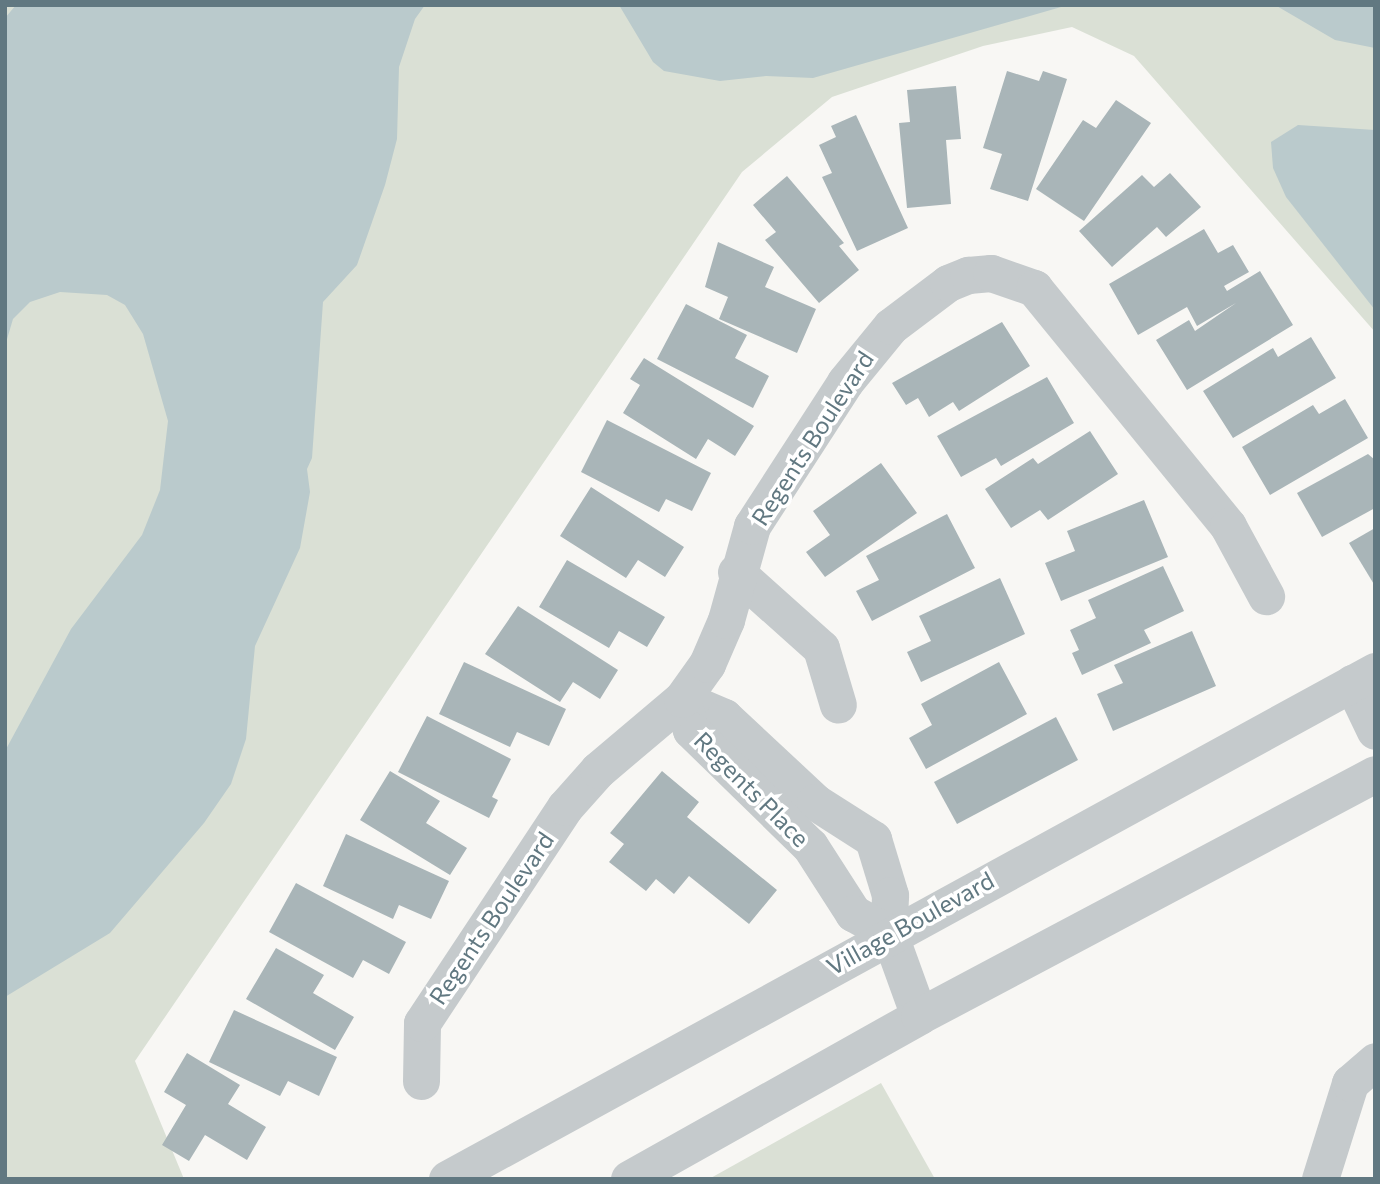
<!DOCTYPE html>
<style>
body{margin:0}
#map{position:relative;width:1380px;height:1184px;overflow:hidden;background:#f8f7f4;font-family:Commissioner,sans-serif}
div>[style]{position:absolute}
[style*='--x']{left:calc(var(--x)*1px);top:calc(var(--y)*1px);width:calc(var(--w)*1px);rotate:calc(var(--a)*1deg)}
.green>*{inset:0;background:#dae0d5}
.water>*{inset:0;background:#bacacc}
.building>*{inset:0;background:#a9b5b8}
.minor>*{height:37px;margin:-18.5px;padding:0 18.5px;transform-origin:18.5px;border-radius:18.5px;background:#c5cacc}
span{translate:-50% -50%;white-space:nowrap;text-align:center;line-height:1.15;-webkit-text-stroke:7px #fff;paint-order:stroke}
.street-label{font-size:24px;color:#617881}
.frame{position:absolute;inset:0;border:7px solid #617881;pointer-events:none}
</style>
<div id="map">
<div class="green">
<i style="clip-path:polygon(5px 5px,1375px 5px,1375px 332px,1134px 56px,1072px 27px,983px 46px,832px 97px,742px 172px,135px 1061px,184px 1179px,5px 1179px)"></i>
<i style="clip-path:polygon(881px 1083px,935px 1179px,709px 1179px)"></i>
</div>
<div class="water">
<i style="clip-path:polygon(16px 5px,425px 5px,415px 19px,399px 67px,397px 139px,385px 185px,357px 265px,323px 302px,312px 458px,307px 469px,310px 492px,300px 548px,255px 646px,246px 739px,231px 784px,204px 823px,110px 933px,5px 997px,5px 751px,71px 629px,142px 535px,160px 490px,168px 421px,143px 334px,125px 305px,107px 295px,60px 292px,30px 302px,13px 319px,5px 346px,5px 18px)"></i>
<i style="clip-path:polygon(619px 5px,1068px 5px,813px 78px,766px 76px,720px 81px,664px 71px,653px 62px)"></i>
<i style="clip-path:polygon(1275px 5px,1375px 5px,1375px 48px,1335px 40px)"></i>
<i style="clip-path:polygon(1298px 125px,1375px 130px,1375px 310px,1286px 197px,1273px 168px,1271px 142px)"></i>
</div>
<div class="building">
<i style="clip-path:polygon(1007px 71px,1039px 81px,1043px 71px,1067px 79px,1028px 201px,990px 189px,1002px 154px,983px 148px)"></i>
<i style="clip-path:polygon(956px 86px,961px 139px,946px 140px,951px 204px,907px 208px,899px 123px,910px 122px,907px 90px)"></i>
<i style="clip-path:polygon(1116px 100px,1151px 123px,1084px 221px,1036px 189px,1083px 120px,1096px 128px)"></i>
<i style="clip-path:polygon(856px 115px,908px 228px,857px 251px,822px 177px,832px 173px,819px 145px,836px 137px,831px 126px)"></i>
<i style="clip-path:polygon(1170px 173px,1201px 207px,1166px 237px,1157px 227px,1112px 267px,1079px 231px,1142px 175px,1154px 187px)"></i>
<i style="clip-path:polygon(787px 176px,844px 243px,839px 246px,859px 270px,819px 303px,765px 240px,776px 232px,753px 205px)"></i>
<i style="clip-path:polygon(1204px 229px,1218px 253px,1233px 245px,1249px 272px,1224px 286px,1227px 291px,1260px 271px,1293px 325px,1187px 390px,1156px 340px,1189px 320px,1195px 331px,1236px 303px,1197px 326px,1187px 307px,1138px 335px,1109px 284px)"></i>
<i style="clip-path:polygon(718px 242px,774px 267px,765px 287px,816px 309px,797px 353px,719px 319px,728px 297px,705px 287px)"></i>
<i style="clip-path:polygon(686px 304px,747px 335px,735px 358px,769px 376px,753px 408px,657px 359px)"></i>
<i style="clip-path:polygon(1002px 322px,1030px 366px,959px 411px,953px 402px,929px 417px,918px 398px,906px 405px,892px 383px)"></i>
<i style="clip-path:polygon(1311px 337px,1336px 378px,1233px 438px,1203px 391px,1273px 348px,1278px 357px)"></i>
<i style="clip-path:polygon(644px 358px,754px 426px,735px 456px,708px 439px,696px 459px,623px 413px,640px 385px,630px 379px)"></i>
<i style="clip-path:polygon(1047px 377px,1074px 423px,1001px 466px,996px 458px,961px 477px,937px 436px)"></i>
<i style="clip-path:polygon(1345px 399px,1368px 438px,1270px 495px,1242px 447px,1313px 405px,1319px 414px)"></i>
<i style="clip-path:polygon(607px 420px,711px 473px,692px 511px,666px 499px,659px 512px,581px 472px)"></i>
<i style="clip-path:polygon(1090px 431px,1118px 474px,1048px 520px,1040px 510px,1011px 528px,985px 489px,1033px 458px,1038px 464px)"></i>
<i style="clip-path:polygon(1368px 454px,1375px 460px,1375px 508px,1322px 537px,1297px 493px)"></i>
<i style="clip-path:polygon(881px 463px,917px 513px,825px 577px,806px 552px,830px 535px,813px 511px)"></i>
<i style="clip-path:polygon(591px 487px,684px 547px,665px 577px,638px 560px,626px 578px,560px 536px)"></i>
<i style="clip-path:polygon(1144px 500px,1168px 557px,1061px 601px,1045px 563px,1075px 551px,1067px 531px)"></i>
<i style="clip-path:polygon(947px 514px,975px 568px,872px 621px,856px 591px,879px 580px,866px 556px)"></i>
<i style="clip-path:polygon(1375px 528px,1375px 586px,1349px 543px)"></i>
<i style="clip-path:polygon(567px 560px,665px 617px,647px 647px,619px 631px,609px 648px,539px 607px)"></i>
<i style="clip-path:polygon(1163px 566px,1184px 611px,1144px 630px,1151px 643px,1082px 675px,1072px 653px,1079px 650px,1070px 630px,1096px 618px,1088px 600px)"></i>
<i style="clip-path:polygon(1000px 578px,1025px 634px,921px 682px,907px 652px,931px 641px,919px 616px)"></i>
<i style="clip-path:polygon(518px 606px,618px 670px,600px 699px,573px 682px,560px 702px,485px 654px)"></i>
<i style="clip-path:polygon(1192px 631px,1216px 686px,1113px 731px,1097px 694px,1123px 683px,1114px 665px)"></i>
<i style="clip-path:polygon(464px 662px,566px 709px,549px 746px,517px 732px,510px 747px,439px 714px)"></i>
<i style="clip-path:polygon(999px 662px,1027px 714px,926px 769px,909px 738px,932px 725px,921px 704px)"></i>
<i style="clip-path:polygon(427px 716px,511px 759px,492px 797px,498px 800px,489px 818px,398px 772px)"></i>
<i style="clip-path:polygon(1056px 717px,1078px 760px,957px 824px,934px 782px)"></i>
<i style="clip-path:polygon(390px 771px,440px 801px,426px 823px,467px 848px,450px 875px,360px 820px)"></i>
<i style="clip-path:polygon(662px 771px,699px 802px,687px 817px,777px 890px,749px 924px,689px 876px,674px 894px,656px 879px,646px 891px,609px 862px,624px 844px,610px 833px)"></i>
<i style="clip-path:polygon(346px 834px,449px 881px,431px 919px,399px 905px,393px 919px,323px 886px)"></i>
<i style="clip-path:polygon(296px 883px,406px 942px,389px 974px,363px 960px,353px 978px,269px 932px)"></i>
<i style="clip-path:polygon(276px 948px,324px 975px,313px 993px,354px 1017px,335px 1050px,246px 999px)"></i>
<i style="clip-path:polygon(234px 1010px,337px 1057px,319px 1096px,288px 1081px,280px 1096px,209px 1062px)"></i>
<i style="clip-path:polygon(187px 1053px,240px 1085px,228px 1104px,266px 1127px,247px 1160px,205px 1135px,189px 1161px,162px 1145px,186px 1105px,164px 1092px)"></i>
</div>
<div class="minor">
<i style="--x:736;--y:572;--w:114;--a:41.8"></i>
<i style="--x:821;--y:648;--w:59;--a:73.4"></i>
<i style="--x:1352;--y:683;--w:53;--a:64.4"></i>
<i style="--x:682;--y:699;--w:46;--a:23.2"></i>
<i style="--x:724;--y:717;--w:125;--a:43"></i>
<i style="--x:815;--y:802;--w:69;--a:32.5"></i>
<i style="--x:873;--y:839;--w:59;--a:73.1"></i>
<i style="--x:890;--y:895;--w:38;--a:92"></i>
<i style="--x:889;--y:933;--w:88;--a:70.1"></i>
<i style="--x:682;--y:699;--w:32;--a:74"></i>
<i style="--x:691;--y:730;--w:166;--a:44.3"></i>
<i style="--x:810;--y:846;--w:80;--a:57.3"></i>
<i style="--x:853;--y:913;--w:41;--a:29.1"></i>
<i style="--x:421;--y:1081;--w:58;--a:-89"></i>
<i style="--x:422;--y:1023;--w:259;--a:-56.5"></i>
<i style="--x:565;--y:807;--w:50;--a:-48.3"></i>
<i style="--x:598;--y:770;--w:110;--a:-40.2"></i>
<i style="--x:682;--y:699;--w:43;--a:-54.5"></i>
<i style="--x:707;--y:664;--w:48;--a:-66.6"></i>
<i style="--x:726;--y:620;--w:98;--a:-74.5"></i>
<i style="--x:752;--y:526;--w:171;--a:-57.1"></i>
<i style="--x:845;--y:382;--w:72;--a:-50.6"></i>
<i style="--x:891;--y:326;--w:71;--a:-37"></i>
<i style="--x:948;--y:283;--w:22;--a:-22"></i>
<i style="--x:968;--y:275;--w:23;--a:-5"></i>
<i style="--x:991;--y:273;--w:46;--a:19.2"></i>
<i style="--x:1034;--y:288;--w:307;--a:50.8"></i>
<i style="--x:1228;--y:526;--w:80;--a:61.5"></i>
<i style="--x:447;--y:1179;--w:1058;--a:-28.7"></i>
<i style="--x:629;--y:1179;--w:333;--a:-29.3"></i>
<i style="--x:919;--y:1016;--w:516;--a:-27.95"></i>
<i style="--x:1320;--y:1179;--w:101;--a:-72.6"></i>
<i style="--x:1350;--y:1083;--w:33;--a:-41"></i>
</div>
<div class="street-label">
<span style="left:812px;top:438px;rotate:-57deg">Regents Boulevard</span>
<span style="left:752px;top:789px;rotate:45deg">Regents Place</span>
<span style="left:491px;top:918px;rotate:-56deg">Regents Boulevard</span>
<span style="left:910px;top:923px;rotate:-29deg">Village Boulevard</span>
</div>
<div class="frame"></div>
</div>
